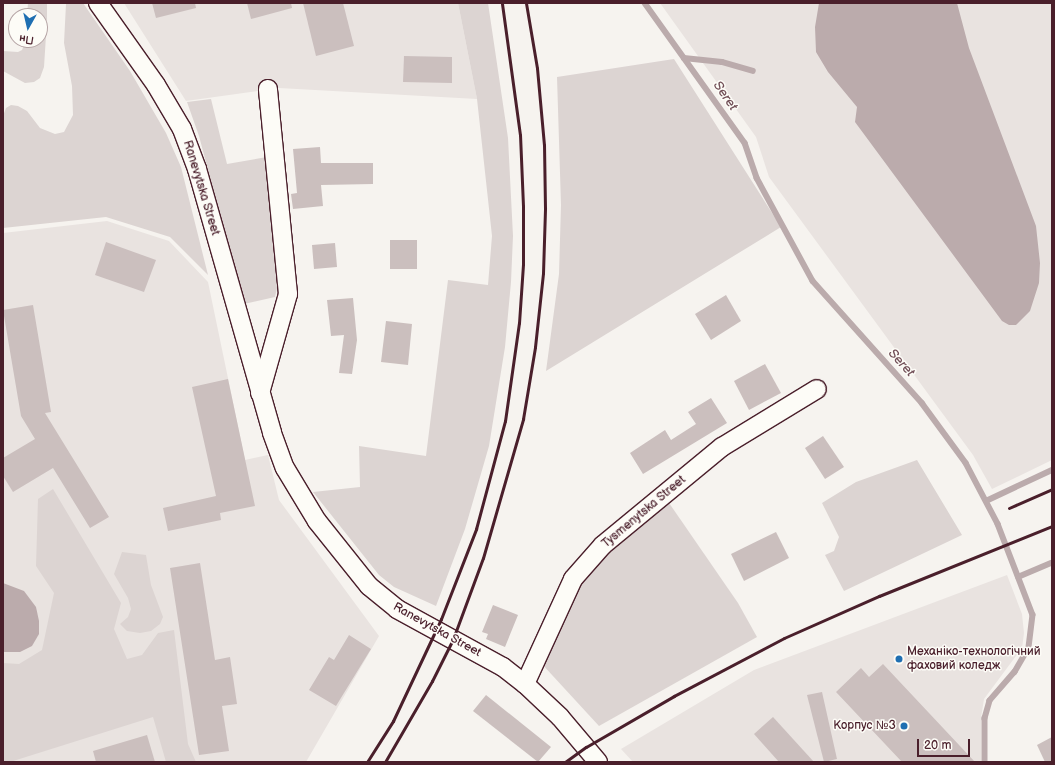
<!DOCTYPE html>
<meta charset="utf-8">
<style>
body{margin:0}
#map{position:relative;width:1055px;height:765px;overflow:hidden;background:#f6f3ef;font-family:"Balsamiq Sans",sans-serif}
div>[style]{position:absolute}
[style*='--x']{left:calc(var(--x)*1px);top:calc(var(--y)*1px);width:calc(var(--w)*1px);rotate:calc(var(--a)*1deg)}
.built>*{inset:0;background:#e9e3e0}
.green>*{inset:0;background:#dcd4d2}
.water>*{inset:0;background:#bbabac}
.stream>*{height:5.5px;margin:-2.75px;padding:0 2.75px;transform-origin:2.75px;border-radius:2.75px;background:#bbabac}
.building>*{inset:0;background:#cbbfbe}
.roads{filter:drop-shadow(1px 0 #4a1f2b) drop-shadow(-1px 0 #4a1f2b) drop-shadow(0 1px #4a1f2b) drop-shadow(0 -1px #4a1f2b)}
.minor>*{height:18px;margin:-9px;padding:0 9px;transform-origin:9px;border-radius:9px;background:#fdfcf7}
.rail>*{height:3px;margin:-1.5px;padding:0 1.5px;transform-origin:1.5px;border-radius:1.5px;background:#4a1f2b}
.dots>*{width:11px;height:11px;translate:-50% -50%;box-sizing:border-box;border:2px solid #fdfcf7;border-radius:50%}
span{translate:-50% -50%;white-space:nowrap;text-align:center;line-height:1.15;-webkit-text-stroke:3px #fdfcf7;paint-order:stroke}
.street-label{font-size:12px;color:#4a1f2b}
.poi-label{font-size:12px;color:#4a1f2b}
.left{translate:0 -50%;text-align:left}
.right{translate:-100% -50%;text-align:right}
.water-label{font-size:13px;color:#725058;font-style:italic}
.frame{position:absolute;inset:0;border:4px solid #4a1f2b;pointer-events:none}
.north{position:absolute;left:8px;top:8px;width:40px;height:40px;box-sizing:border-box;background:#fdfcf7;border:1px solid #b5a4a5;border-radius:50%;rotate:188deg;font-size:11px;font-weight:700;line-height:16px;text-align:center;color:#4a1f2b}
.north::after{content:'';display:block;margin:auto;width:14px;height:18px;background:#1f6fb2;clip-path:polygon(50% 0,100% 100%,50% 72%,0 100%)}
.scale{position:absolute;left:917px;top:739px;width:53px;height:18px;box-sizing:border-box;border:2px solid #4a1f2b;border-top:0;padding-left:5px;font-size:12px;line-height:14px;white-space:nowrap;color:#4a1f2b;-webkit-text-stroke:3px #fdfcf7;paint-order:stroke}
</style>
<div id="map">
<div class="built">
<i style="clip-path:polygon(124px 3px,458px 3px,477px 99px,279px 88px,186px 101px)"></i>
<i style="clip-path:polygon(660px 3px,1052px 3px,1052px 460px,992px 489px,973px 455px,769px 177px,756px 137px)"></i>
<i style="clip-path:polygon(107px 221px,169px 241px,208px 282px,245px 460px,268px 455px,279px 500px,379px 636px,306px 762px,3px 762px,3px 233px)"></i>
<i style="clip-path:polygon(1007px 575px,1022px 614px,1024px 633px,1022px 648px,984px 699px,981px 718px,981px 762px,633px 762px,621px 749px,754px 670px)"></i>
</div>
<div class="green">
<i style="clip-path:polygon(28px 3px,47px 3px,47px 20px,44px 67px,40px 78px,34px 82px,25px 83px,3px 71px,3px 51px,18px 52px,22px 50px,26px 40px,40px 40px,40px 16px,27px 16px)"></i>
<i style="clip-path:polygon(83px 3px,130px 71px,166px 133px,181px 167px,208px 275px,170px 237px,106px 217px,3px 228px,3px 116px,6px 108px,11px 105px,18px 106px,27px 111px,40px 128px,55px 134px,64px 132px,73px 115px,72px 86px,64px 43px,66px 4px)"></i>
<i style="clip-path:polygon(458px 3px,488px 3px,508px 138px,513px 236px,511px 282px,505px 347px,489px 446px,465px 529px,436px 606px,394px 587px,379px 575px,313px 492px,360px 487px,359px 446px,426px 456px,448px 280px,488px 285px,492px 236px,477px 99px)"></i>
<i style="clip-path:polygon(674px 59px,781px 227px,546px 371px,559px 274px,561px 205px,557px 77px)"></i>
<i style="clip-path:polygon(211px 99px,227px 164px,267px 157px,278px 283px,275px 297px,244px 304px,199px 136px,187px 102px)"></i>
<i style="clip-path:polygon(917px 460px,962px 535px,844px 591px,825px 555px,834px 551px,839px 537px,822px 503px,856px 482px)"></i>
<i style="clip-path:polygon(53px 489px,121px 603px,114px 629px,127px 659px,142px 655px,158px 633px,174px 630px,188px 744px,196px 762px,166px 762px,153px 717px,10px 762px,3px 762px,3px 663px,19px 664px,42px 650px,54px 593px,36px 566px,38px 499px)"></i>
<i style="clip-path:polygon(667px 500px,738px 603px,757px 637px,599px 726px,541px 663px,576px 582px,606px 548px)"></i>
<i style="clip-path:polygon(122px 552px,146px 555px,151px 585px,163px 617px,160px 624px,151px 631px,140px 633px,127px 631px,120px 624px,128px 617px,131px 609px,128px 598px,114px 574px)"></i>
</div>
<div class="water">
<i style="clip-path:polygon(819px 3px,957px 3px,969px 48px,1036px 226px,1040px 263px,1039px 283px,1030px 311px,1016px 325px,1009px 325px,1002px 321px,855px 122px,857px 107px,828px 72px,816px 52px,815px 27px)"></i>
<i style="clip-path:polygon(3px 583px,24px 591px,36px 607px,39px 621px,39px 634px,32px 646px,20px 652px,3px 652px)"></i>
</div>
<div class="stream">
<i style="--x:645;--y:3;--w:172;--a:54.5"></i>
<i style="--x:745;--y:143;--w:37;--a:71"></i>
<i style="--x:757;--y:178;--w:117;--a:61.5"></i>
<i style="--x:813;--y:281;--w:164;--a:48.2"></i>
<i style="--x:922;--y:403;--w:74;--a:53.7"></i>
<i style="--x:966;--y:463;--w:69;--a:62.3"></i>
<i style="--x:998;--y:524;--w:97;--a:69"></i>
<i style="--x:1033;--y:615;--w:33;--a:97"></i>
<i style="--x:1029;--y:648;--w:28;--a:120"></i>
<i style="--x:1015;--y:672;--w:38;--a:131"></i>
<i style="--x:990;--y:701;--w:18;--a:106"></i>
<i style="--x:985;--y:718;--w:44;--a:90"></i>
<i style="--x:684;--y:58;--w:38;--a:6"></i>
<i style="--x:722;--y:62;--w:32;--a:16"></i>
<i style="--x:986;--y:501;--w:73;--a:-25.2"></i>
<i style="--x:1018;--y:577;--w:36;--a:-23"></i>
</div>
<div class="building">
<i style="clip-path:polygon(152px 3px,195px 3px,196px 8px,156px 18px)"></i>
<i style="clip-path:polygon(247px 3px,291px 3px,292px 8px,251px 19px)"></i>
<i style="clip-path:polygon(303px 3px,343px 3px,354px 46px,316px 56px)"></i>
<i style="clip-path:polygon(404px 56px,452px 57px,452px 83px,403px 82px)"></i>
<i style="clip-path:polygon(320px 147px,321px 163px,373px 163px,373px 184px,321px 185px,323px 206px,293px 209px,291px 194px,297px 193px,293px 149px)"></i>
<i style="clip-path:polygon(390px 240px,417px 240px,417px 269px,390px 269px)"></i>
<i style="clip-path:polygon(106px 242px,156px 260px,144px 292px,95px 275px)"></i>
<i style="clip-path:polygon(335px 243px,337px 267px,314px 269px,312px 245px)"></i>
<i style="clip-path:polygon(726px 295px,741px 321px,711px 340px,695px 314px)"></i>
<i style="clip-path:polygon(353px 298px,357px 340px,352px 374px,339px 373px,344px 335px,331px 336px,327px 300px)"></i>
<i style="clip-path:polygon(33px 305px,51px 412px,45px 413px,109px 517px,90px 528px,53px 468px,13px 492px,3px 476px,3px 458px,35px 439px,21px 416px,3px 310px)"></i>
<i style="clip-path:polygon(386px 321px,412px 324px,408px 365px,381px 362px)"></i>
<i style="clip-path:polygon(765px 364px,781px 393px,749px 410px,734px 381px)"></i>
<i style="clip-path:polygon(228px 379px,255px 506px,220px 513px,221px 520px,168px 531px,163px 508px,216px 496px,192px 387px)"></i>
<i style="clip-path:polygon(711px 398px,727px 423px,643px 474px,630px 453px,665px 430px,671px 440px,696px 424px,688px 412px)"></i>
<i style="clip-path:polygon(823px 436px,844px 467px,825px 479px,805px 448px)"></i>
<i style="clip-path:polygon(776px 532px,789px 558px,744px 581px,731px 554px)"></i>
<i style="clip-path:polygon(200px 563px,215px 660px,230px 657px,237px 704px,222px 706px,229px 751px,199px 755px,170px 568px)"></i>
<i style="clip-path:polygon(493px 605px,518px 615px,505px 647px,486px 639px,488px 634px,482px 632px)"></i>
<i style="clip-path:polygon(349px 635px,371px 649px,336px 706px,309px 690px,329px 657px,334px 660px)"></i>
<i style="clip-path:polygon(883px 664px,975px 762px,902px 762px,836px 692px,861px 668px,869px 677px)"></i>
<i style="clip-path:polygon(822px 692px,837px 759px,824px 762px,807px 695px)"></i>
<i style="clip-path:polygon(486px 695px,551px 747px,538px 762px,473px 711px)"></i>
<i style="clip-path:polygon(773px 717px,814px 762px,779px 762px,754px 734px)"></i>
<i style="clip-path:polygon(147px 735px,155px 762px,96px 762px,93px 751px)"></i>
<i style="clip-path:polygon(1052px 737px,1052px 762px,1045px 762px,1037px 745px)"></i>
</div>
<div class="roads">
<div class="minor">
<i style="--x:98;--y:3;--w:100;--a:54.7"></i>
<i style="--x:156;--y:85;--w:51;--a:59.4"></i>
<i style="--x:182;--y:129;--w:43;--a:69.4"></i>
<i style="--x:197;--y:169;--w:274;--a:74.1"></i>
<i style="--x:272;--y:433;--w:37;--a:70"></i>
<i style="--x:285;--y:468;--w:62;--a:58.9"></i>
<i style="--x:317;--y:521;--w:83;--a:51.3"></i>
<i style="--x:369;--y:586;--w:36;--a:39"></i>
<i style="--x:397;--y:609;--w:121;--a:28.7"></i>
<i style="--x:503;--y:667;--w:28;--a:38"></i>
<i style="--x:525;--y:684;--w:48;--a:43.3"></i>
<i style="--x:560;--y:717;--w:59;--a:49.8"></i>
<i style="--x:260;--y:393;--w:103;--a:-74.2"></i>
<i style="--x:288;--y:294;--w:206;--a:-95.6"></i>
<i style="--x:525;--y:684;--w:115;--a:-65.4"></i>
<i style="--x:573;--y:579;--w:45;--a:-48.6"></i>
<i style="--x:603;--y:545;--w:154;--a:-39.5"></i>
<i style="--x:722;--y:447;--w:111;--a:-31.4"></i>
</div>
</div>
<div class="rail">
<i style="--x:1009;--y:508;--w:47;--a:-23.8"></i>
<i style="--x:367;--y:762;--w:49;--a:-57.6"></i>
<i style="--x:393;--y:721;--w:113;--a:-64.8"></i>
<i style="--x:441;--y:619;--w:97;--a:-68.7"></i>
<i style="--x:476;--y:529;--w:112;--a:-75"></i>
<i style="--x:505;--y:421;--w:99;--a:-81.9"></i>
<i style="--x:519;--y:323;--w:59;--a:-86.1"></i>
<i style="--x:523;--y:264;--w:58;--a:-90"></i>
<i style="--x:523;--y:206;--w:71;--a:-92.4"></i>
<i style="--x:520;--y:135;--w:133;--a:-97.8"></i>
<i style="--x:385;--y:762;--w:94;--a:-59.9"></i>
<i style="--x:432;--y:681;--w:47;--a:-63.4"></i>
<i style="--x:453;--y:639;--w:86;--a:-69.7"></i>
<i style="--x:483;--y:558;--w:145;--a:-73.9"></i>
<i style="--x:523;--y:419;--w:73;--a:-80.5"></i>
<i style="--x:535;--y:347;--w:74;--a:-83.8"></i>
<i style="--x:543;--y:273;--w:65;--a:-88.2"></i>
<i style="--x:545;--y:208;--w:63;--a:-90.9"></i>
<i style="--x:544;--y:145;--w:77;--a:-95.2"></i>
<i style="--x:537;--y:68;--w:66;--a:-99.6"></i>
<i style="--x:565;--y:762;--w:26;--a:-36"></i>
<i style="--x:586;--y:747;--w:102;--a:-30.1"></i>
<i style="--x:674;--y:696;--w:124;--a:-27.8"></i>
<i style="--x:784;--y:638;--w:104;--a:-23.9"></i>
<i style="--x:879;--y:596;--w:187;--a:-22"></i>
</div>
<div class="dots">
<i style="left:899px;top:659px;background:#1f6fb2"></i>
<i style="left:904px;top:726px;background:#1f6fb2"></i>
</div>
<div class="street-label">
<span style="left:201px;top:188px;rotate:73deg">Ranevytska Street</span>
<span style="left:644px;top:512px;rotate:-40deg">Tysmenytska Street</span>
<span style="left:437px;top:630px;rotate:29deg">Ranevytska Street</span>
</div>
<div class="poi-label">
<span class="left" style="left:907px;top:659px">Механіко-технологічний<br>фаховий коледж</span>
<span class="right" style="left:896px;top:726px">Корпус №3</span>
</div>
<div class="water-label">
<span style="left:725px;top:96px;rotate:55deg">Seret</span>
<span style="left:901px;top:363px;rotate:48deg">Seret</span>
</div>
<div class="frame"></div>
<div class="north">Пн</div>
<div class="scale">20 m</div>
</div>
